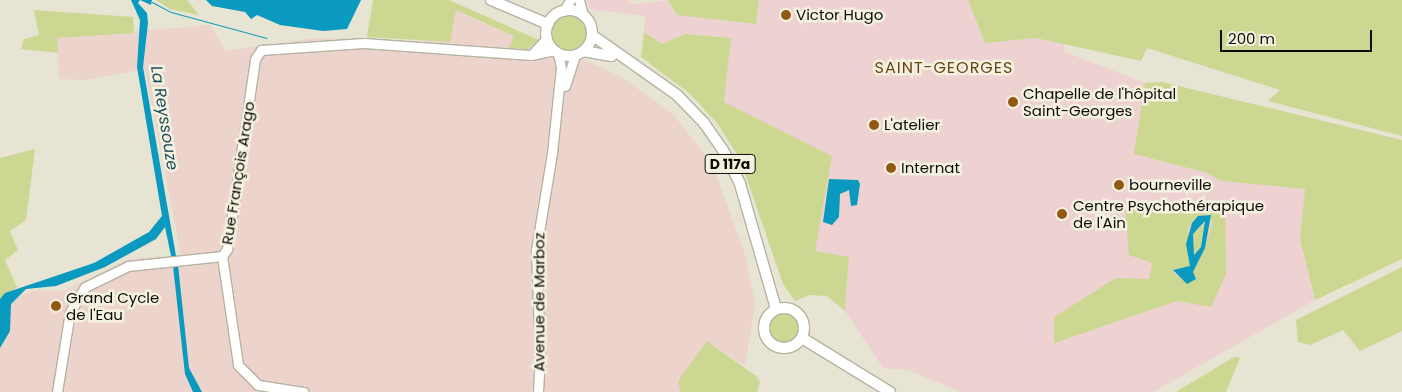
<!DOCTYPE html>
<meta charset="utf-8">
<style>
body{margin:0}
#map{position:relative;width:1402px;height:392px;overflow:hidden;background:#e7e4d3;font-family:Poppins,sans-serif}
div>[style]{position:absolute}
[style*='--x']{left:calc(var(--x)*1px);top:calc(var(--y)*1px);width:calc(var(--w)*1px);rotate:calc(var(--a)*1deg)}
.industrial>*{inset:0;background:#ecd3cc}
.medical>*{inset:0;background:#edd2d1}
.green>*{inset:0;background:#ccd792}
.round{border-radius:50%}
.water>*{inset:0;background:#0a99bf}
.stream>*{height:1px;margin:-0.5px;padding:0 0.5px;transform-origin:0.5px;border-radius:0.5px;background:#0a99bf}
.roads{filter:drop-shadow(1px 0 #b5b2a2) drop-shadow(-1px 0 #b5b2a2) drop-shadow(0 1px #b5b2a2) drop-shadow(0 -1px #b5b2a2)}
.secondary>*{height:9px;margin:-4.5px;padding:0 4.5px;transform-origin:4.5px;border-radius:4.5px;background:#fff}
.primary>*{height:10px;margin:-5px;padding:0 5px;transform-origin:5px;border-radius:5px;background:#fff}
.primary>.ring{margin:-5px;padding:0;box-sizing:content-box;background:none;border:10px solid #fff;border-radius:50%}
.dots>*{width:14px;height:14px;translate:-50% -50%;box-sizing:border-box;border:2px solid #f4f1e0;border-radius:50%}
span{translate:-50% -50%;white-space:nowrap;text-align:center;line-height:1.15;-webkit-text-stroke:5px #f4f1e0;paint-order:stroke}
.shield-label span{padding:1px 4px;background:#f4f1e0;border:1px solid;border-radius:4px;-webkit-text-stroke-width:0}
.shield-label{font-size:14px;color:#0e0d08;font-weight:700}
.poi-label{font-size:15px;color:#0e0d08}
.left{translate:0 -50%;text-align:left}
.street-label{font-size:15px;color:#0e0d08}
.neighbourhood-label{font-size:16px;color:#6a4315;letter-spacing:1px}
.water-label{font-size:16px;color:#1b4c5d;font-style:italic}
.scale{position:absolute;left:1220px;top:30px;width:152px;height:22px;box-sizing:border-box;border:2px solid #0e0d08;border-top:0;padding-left:6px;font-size:15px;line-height:18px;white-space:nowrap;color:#0e0d08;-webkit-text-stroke:4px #f4f1e0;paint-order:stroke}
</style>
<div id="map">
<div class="industrial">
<i style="clip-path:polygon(455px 10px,514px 36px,510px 48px,534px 46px,590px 62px,621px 77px,672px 113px,712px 164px,745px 254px,755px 304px,745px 366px,707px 341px,679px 381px,681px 392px,0 392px,0 348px,13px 299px,33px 291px,63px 291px,129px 259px,181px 255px,145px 69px,86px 80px,59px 79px,57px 38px,210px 25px,226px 51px,315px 38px,450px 42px)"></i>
</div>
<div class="medical">
<i style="clip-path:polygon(588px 0,629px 0,628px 3px,638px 4px,668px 0,676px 7px,756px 23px,759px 0,968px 0,985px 43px,1036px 38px,1064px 43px,1065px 52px,1145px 83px,1135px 154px,1204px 172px,1222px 181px,1305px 189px,1300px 239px,1315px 300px,1153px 392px,961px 392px,908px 370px,883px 368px,845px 311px,849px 257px,815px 251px,724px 103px,731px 38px,685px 34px,662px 44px,644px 32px,645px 16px,589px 9px)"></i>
</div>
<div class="green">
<i style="clip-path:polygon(156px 0,187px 0,199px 15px,170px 9px)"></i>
<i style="clip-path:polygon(373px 0,449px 0,539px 40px,527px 49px,509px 48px,514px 36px,456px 10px,450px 42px,367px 37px)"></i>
<i style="clip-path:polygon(668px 0,759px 0,756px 24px,677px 15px)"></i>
<i style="clip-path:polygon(968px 0,1402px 0,1402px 136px,1268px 101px,1280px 90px,1147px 48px,1141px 61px,1036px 38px,985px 43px)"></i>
<i style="clip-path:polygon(34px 10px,133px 17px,134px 33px,57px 38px,58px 53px,21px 49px,24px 39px,39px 35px)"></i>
<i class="round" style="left:552px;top:15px;width:36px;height:36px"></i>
<i style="clip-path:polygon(644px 32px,662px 44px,685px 34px,731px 38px,724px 102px,832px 156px,815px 251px,849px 257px,845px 311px,827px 296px,810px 295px,795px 301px,783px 284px,740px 159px,717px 123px,689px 93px,641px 57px)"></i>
<i style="clip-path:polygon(1162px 82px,1402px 140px,1402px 259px,1315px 300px,1300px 239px,1305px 189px,1222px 181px,1204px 172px,1134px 154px,1145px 83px)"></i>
<i style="clip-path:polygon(35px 149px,26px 220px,10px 231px,18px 250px,5px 260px,17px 287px,0 299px,0 158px)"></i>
<i style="clip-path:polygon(evenodd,1225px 204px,1226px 274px,1211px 307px,1177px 301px,1054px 343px,1054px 317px,1116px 278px,1149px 279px,1152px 263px,1129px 255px,1125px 209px,1225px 204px,1209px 214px,1212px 222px,1205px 248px,1193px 272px,1196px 279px,1187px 284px,1174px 273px,1175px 268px,1180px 271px,1190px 266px,1188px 228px,1196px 218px,1209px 214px)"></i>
<i style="clip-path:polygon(1207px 221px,1201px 247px,1194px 255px,1193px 234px)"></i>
<i style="clip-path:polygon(1402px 267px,1402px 331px,1360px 351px,1343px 330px,1310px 345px,1298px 342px,1296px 320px)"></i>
<i class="round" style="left:769px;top:313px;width:30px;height:30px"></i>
<i style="clip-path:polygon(707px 341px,756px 376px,760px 382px,757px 392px,681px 392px,678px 381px)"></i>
<i style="clip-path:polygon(1234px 357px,1240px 358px,1226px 392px,1176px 392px)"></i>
</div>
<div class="water">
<i style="clip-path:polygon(131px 0,152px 0,151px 5px,140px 0,138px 3px,147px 13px,148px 23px,143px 67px,176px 256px,171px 256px,165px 227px,156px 239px,105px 267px,56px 286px,26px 289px,11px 304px,10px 331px,0 348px,0 299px,5px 293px,94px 263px,149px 232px,162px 216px,137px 67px,140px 20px)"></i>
<i style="clip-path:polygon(206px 0,361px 0,347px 29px,323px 31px,280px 25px,257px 15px,251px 19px,245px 12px,212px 6px)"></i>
<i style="clip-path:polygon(829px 179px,858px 180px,860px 184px,857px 205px,851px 206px,849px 190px,840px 194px,839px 217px,832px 225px,823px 222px)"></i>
<i style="clip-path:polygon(evenodd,1211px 215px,1205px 248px,1193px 272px,1196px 279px,1187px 284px,1173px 270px,1190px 266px,1186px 244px,1192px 223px,1198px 216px,1211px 215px,1205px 221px,1201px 247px,1194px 255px,1193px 234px,1205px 221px)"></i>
<i style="clip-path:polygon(178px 265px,189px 368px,202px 392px,193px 392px,185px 374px,173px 266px)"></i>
</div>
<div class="stream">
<i style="--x:152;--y:2;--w:21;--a:28"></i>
<i style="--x:171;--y:12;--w:99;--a:15.2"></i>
</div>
<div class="roads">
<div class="secondary">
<i style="--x:579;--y:0;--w:16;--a:75"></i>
<i style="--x:564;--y:11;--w:13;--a:-61"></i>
<i style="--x:534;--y:52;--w:19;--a:-47"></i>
<i style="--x:565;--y:86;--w:33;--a:-72"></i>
<i style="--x:222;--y:256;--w:9;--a:-54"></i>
<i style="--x:227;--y:249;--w:192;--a:-81.6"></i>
<i style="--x:255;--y:59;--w:11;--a:-56"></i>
<i style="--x:261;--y:50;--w:103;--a:-3.9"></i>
<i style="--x:364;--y:43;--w:167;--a:4.1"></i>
<i style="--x:531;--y:55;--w:24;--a:-12"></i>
<i style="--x:222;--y:256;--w:110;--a:81.6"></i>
<i style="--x:238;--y:365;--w:28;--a:45"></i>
<i style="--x:258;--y:385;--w:46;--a:8.8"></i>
<i style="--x:57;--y:392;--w:81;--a:-80.8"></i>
<i style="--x:70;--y:312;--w:29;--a:-59"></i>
<i style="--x:85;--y:287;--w:48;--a:-26"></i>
<i style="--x:128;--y:266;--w:95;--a:-6.1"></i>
<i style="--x:538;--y:392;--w:33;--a:-87"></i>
<i style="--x:540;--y:359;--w:109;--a:-92.1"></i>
<i style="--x:536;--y:250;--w:98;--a:-80.6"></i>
<i style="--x:552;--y:153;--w:85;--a:-84"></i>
<i style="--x:561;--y:68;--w:15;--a:-101"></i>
</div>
<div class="primary">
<i style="--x:491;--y:0;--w:62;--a:22.8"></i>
<i class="ring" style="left:546px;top:10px;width:36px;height:36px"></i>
<i style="--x:592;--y:35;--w:104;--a:35.2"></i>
<i style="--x:677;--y:95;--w:39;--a:46"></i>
<i style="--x:704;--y:123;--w:33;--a:55"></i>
<i style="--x:723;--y:150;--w:38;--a:63"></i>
<i style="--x:740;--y:184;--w:130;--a:73.9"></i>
<i style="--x:583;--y:51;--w:29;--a:10"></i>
<i class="ring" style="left:764px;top:308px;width:30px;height:30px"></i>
<i style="--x:802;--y:338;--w:103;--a:31.5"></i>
</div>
</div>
<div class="dots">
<i style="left:786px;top:15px;background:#915911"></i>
<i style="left:1013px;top:102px;background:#915911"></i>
<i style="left:874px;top:125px;background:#915911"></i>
<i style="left:891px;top:168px;background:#915911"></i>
<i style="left:1119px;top:185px;background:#915911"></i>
<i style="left:1062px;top:214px;background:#915911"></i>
<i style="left:56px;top:306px;background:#915911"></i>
</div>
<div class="shield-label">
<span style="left:730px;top:164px">D 117a</span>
</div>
<div class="poi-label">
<span class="left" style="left:796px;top:15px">Victor Hugo</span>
<span class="left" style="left:1023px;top:102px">Chapelle de l'hôpital<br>Saint-Georges</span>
<span class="left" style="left:884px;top:125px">L'atelier</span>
<span class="left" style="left:901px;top:168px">Internat</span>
<span class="left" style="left:1129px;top:185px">bourneville</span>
<span class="left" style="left:1073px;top:214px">Centre Psychothérapique<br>de l'Ain</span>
<span class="left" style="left:66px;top:306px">Grand Cycle<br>de l'Eau</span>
</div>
<div class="street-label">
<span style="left:238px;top:173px;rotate:-81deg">Rue François Arago</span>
<span style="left:539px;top:302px;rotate:-90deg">Avenue de Marboz</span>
</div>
<div class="neighbourhood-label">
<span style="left:944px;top:68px">SAINT-GEORGES</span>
</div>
<div class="water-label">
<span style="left:164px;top:118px;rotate:81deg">La Reyssouze</span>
</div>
<div class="scale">200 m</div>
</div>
